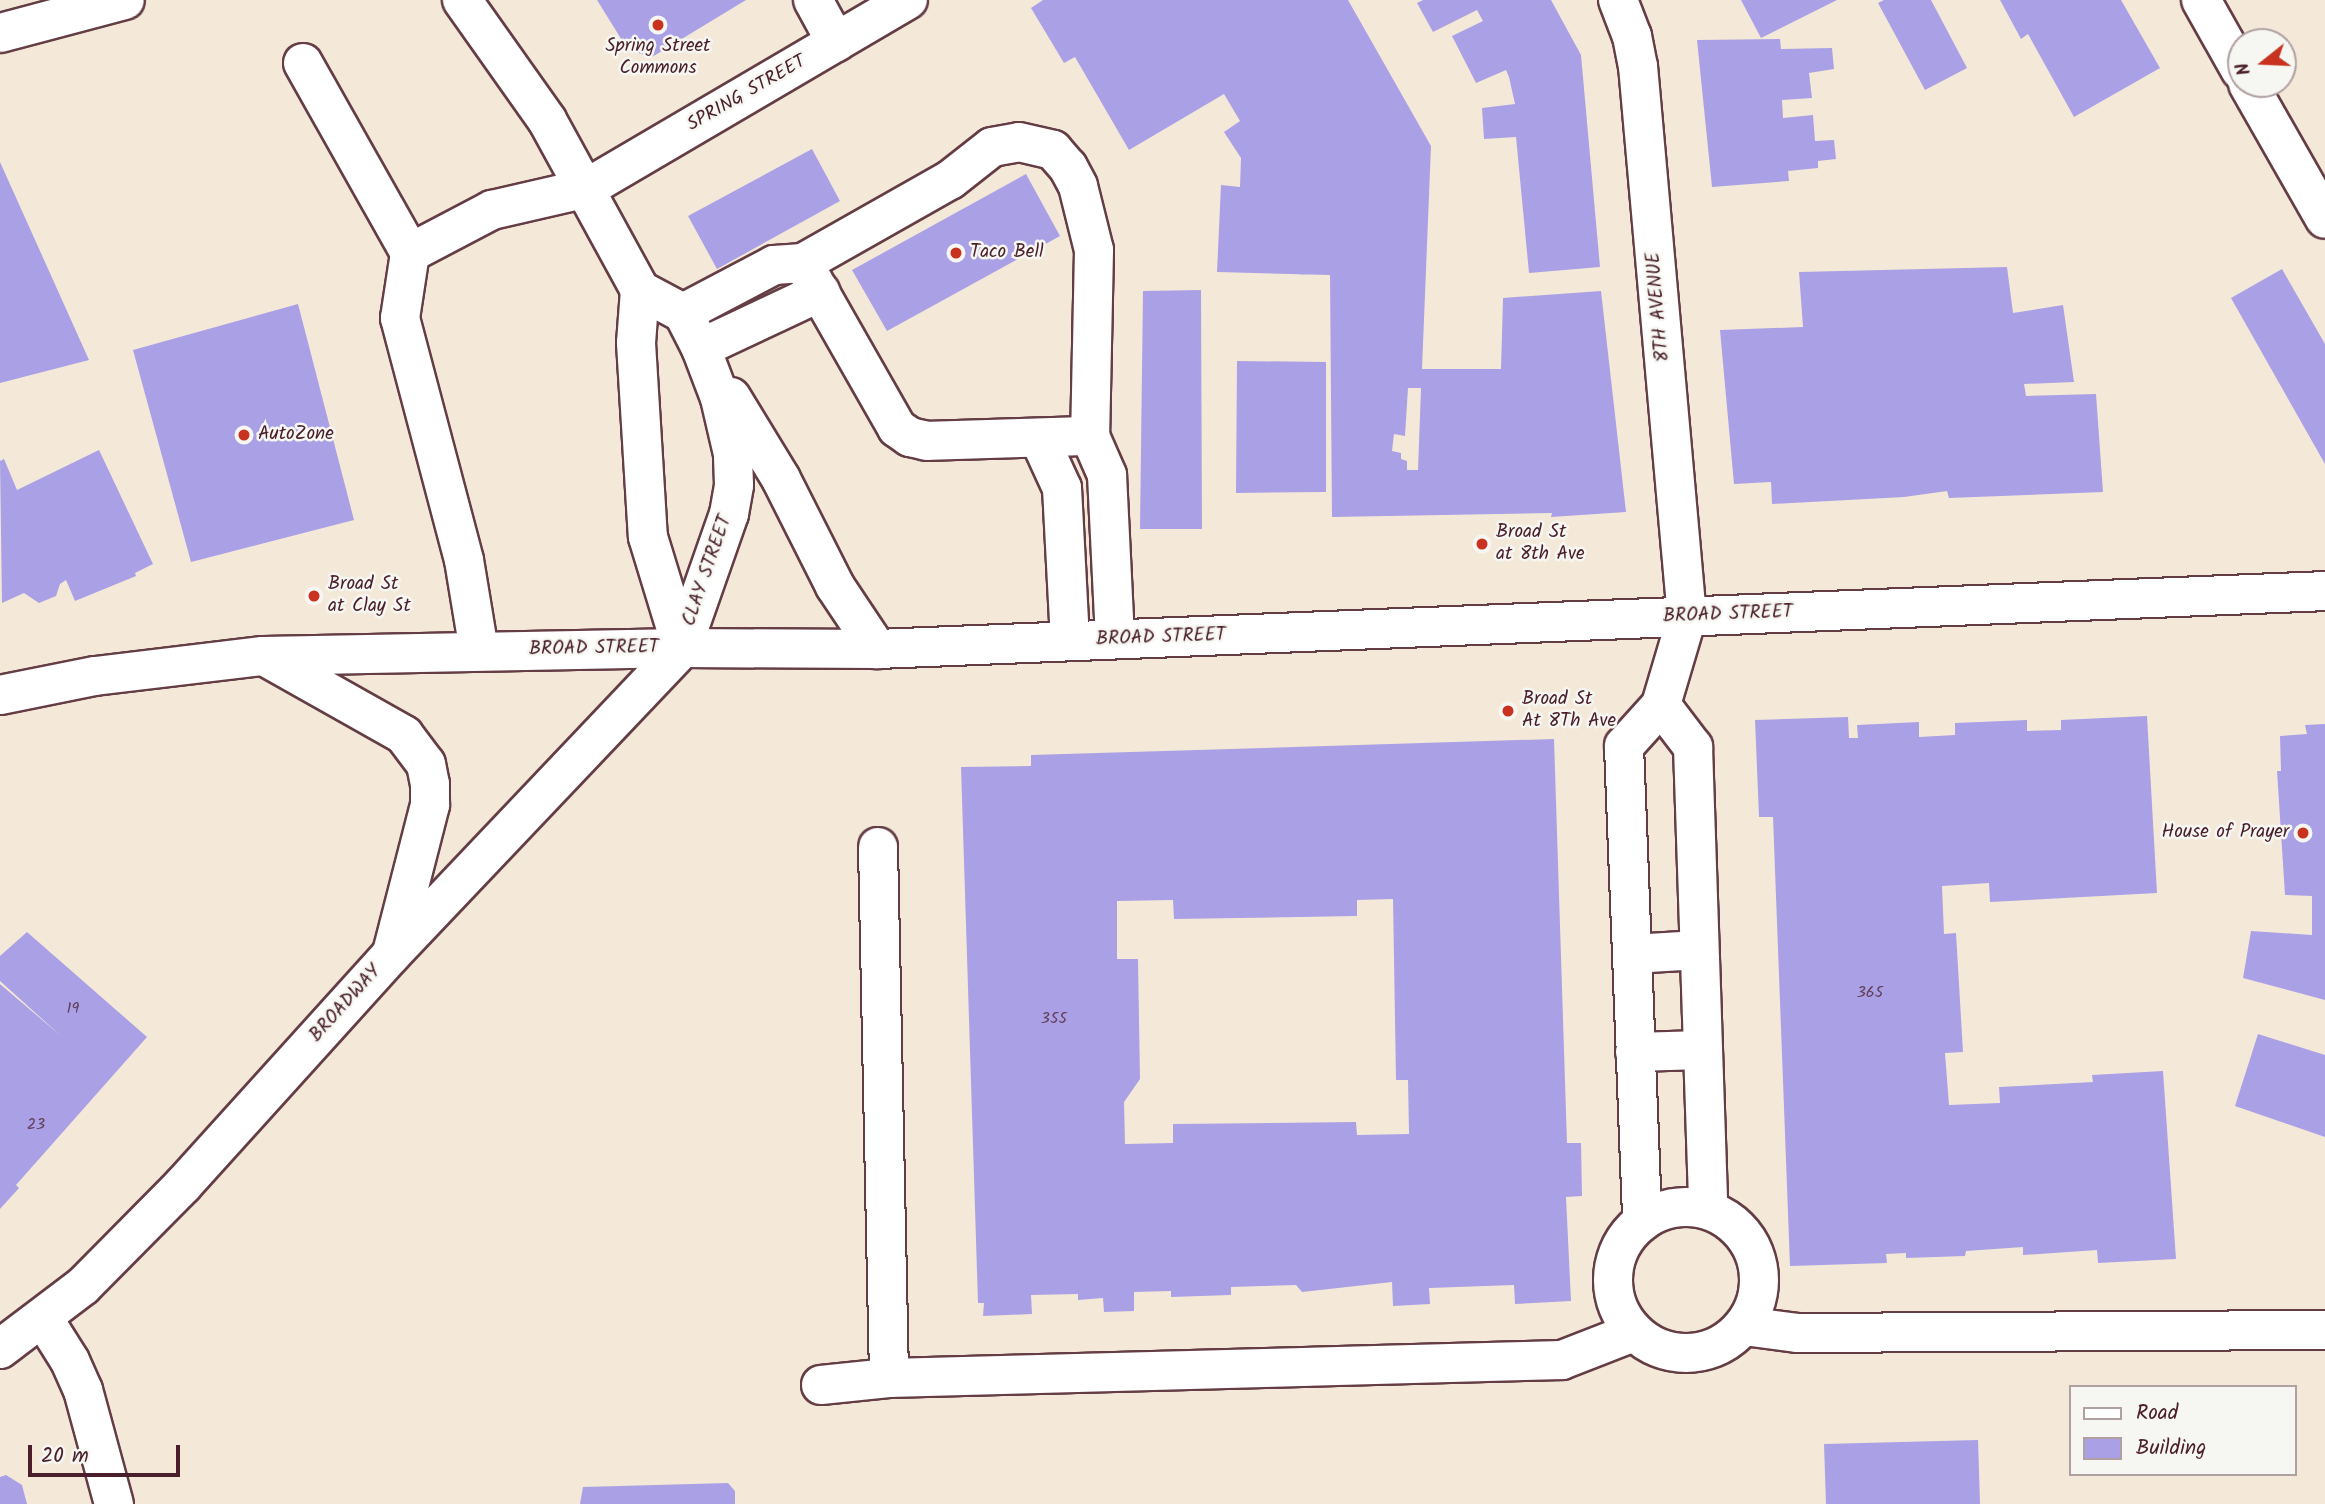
<!DOCTYPE html>
<style>
body{margin:0}
#map{position:relative;width:2325px;height:1504px;overflow:hidden;background:#f4e9d8;font-family:Kalam,sans-serif}
div>[style]{position:absolute}
[style*='--x']{left:calc(var(--x)*1px);top:calc(var(--y)*1px);width:calc(var(--w)*1px);rotate:calc(var(--a)*1deg)}
.building>*{inset:0;background:#aaa0e5}
.roads{filter:drop-shadow(2px 0 #643d45) drop-shadow(-2px 0 #643d45) drop-shadow(0 2px #643d45) drop-shadow(0 -2px #643d45)}
.minor>*{height:38px;margin:-19px;padding:0 19px;transform-origin:19px;border-radius:19px;background:#fff}
.minor>.ring{margin:-19px;padding:0;box-sizing:content-box;background:none;border:38px solid #fff;border-radius:50%}
.major>*{height:38px;margin:-19px;padding:0 19px;transform-origin:19px;border-radius:19px;background:#fff}
.dots>*{width:19px;height:19px;translate:-50% -50%;box-sizing:border-box;border:4px solid #f6f6f2;border-radius:50%}
span{translate:-50% -50%;white-space:nowrap;text-align:center;line-height:1.15;-webkit-text-stroke:5px #f6f6f2;paint-order:stroke}
.number-label{font-size:16px;color:#623f5a}
.number-label span{-webkit-text-stroke-width:0}
.poi-label{font-size:19px;color:#4a1f2b}
.left{translate:0 -50%;text-align:left}
.right{translate:-100% -50%;text-align:right}
.street-label{font-size:19px;color:#4a1f2b}
.legend{position:absolute;left:2069px;top:1385px;width:228px;height:91px;box-sizing:border-box;background:#f6f6f2;border:2px solid #b1a0a2;margin:0;padding:9px 12px;list-style:none;font-size:21px;color:#4a1f2b}
.legend li{display:flex;align-items:center;gap:14px;height:35px}
.legend b{width:35px;border:2px solid #b1a0a2}
.north{position:absolute;left:2227px;top:28px;width:70px;height:70px;box-sizing:border-box;background:#f6f6f2;border:2px solid #b1a0a2;border-radius:50%;rotate:252deg;font-size:19px;font-weight:700;line-height:28px;text-align:center;color:#4a1f2b}
.north::after{content:'';display:block;margin:auto;width:24px;height:32px;background:#c8321e;clip-path:polygon(50% 0,100% 100%,50% 72%,0 100%)}
.scale{position:absolute;left:28px;top:1445px;width:152px;height:32px;box-sizing:border-box;border:4px solid #4a1f2b;border-top:0;padding-left:9px;font-size:21px;line-height:24px;white-space:nowrap;color:#4a1f2b;-webkit-text-stroke:5px #f6f6f2;paint-order:stroke}
</style>
<div id="map">
<div class="building">
<i style="clip-path:polygon(597px 0,746px 0,652px 57px,628px 50px)"></i>
<i style="clip-path:polygon(evenodd,1043px 0,1348px 0,1431px 146px,1422px 369px,1501px 369px,1503px 298px,1601px 291px,1626px 512px,1551px 517px,1552px 513px,1332px 517px,1330px 275px,1217px 272px,1221px 185px,1240px 187px,1241px 158px,1224px 132px,1240px 121px,1224px 94px,1129px 150px,1075px 57px,1064px 63px,1031px 8px,1043px 0,1408px 388px,1421px 388px,1418px 470px,1407px 470px,1407px 461px,1401px 459px,1401px 453px,1392px 451px,1394px 434px,1405px 436px,1408px 388px)"></i>
<i style="clip-path:polygon(1423px 0,1551px 0,1581px 55px,1600px 267px,1529px 273px,1516px 137px,1484px 139px,1482px 108px,1515px 104px,1509px 77px,1506px 70px,1476px 83px,1452px 36px,1483px 21px,1477px 10px,1433px 32px,1417px 3px)"></i>
<i style="clip-path:polygon(1741px 0,1837px 0,1761px 38px)"></i>
<i style="clip-path:polygon(1884px 0,1931px 0,1967px 68px,1925px 90px,1878px 3px)"></i>
<i style="clip-path:polygon(2000px 0,2121px 0,2160px 68px,2074px 117px,2028px 34px,2021px 39px)"></i>
<i style="clip-path:polygon(1780px 39px,1781px 49px,1832px 48px,1834px 69px,1809px 73px,1812px 98px,1782px 100px,1783px 118px,1813px 115px,1815px 141px,1834px 140px,1836px 159px,1818px 161px,1818px 168px,1788px 171px,1789px 181px,1712px 187px,1697px 40px)"></i>
<i style="clip-path:polygon(812px 149px,840px 201px,717px 269px,688px 216px)"></i>
<i style="clip-path:polygon(0 162px,89px 360px,0 383px)"></i>
<i style="clip-path:polygon(1026px 174px,1060px 236px,887px 331px,852px 270px)"></i>
<i style="clip-path:polygon(2007px 267px,2013px 313px,2063px 305px,2074px 382px,2024px 384px,2026px 396px,2096px 394px,2103px 492px,1949px 498px,1947px 491px,1904px 497px,1772px 504px,1771px 482px,1734px 484px,1720px 330px,1803px 327px,1799px 272px)"></i>
<i style="clip-path:polygon(2282px 269px,2325px 344px,2325px 464px,2231px 298px)"></i>
<i style="clip-path:polygon(1201px 290px,1202px 529px,1140px 529px,1143px 291px)"></i>
<i style="clip-path:polygon(298px 304px,354px 520px,191px 562px,133px 350px)"></i>
<i style="clip-path:polygon(1237px 361px,1326px 362px,1326px 492px,1236px 493px)"></i>
<i style="clip-path:polygon(99px 450px,153px 564px,135px 573px,136px 576px,75px 601px,66px 580px,60px 584px,56px 596px,39px 603px,24px 593px,2px 603px,0 461px,4px 459px,17px 490px)"></i>
<i style="clip-path:polygon(2147px 716px,2157px 893px,1990px 902px,1989px 883px,1942px 886px,1944px 934px,1956px 933px,1963px 1052px,1945px 1053px,1949px 1105px,2000px 1103px,1999px 1087px,2093px 1082px,2092px 1075px,2163px 1071px,2176px 1259px,2098px 1263px,2097px 1250px,2023px 1255px,2023px 1247px,1966px 1251px,1965px 1256px,1906px 1258px,1906px 1253px,1886px 1254px,1887px 1263px,1790px 1266px,1773px 817px,1759px 817px,1755px 720px,1848px 717px,1849px 738px,1858px 738px,1857px 725px,1919px 722px,1919px 737px,1955px 735px,1955px 723px,2027px 720px,2027px 731px,2061px 730px,2061px 720px)"></i>
<i style="clip-path:polygon(2325px 724px,2325px 1000px,2243px 978px,2251px 931px,2312px 935px,2312px 896px,2285px 895px,2277px 771px,2281px 771px,2280px 736px,2307px 734px,2305px 725px)"></i>
<i style="clip-path:polygon(evenodd,1554px 739px,1567px 1143px,1581px 1143px,1582px 1196px,1566px 1197px,1571px 1301px,1515px 1304px,1514px 1285px,1429px 1288px,1430px 1304px,1393px 1306px,1392px 1282px,1302px 1292px,1296px 1285px,1231px 1287px,1231px 1295px,1171px 1297px,1171px 1291px,1134px 1292px,1134px 1311px,1104px 1312px,1103px 1298px,1078px 1300px,1078px 1294px,1031px 1295px,1032px 1314px,983px 1316px,984px 1303px,978px 1303px,961px 767px,1031px 766px,1031px 755px,1554px 739px,1393px 899px,1396px 1080px,1408px 1080px,1409px 1134px,1357px 1135px,1356px 1122px,1173px 1124px,1173px 1143px,1125px 1144px,1124px 1102px,1140px 1079px,1138px 959px,1117px 959px,1117px 901px,1173px 900px,1174px 919px,1357px 916px,1357px 900px,1393px 899px)"></i>
<i style="clip-path:polygon(27px 932px,147px 1037px,16px 1185px,19px 1188px,0 1209px,0 984px,61px 1036px,0 981px,0 956px)"></i>
<i style="clip-path:polygon(2258px 1034px,2325px 1055px,2325px 1137px,2235px 1106px)"></i>
<i style="clip-path:polygon(1978px 1440px,1980px 1504px,1826px 1504px,1824px 1444px)"></i>
<i style="clip-path:polygon(6px 1475px,22px 1485px,27px 1504px,0 1504px,0 1477px)"></i>
<i style="clip-path:polygon(728px 1483px,735px 1491px,735px 1504px,580px 1504px,583px 1487px)"></i>
</div>
<div class="roads">
<div class="minor">
<i style="--x:813;--y:0;--w:48;--a:61.3"></i>
<i style="--x:1618;--y:0;--w:39;--a:69"></i>
<i style="--x:1632;--y:36;--w:31;--a:79"></i>
<i style="--x:1638;--y:66;--w:553;--a:84.92"></i>
<i style="--x:1687;--y:617;--w:92;--a:106.5"></i>
<i style="--x:1661;--y:705;--w:55;--a:132.1"></i>
<i style="--x:1624;--y:746;--w:476;--a:87.8"></i>
<i style="--x:0;--y:33;--w:129;--a:-14.8"></i>
<i style="--x:303;--y:63;--w:218;--a:60.6"></i>
<i style="--x:410;--y:253;--w:66;--a:98.7"></i>
<i style="--x:400;--y:318;--w:250;--a:75.2"></i>
<i style="--x:464;--y:560;--w:92;--a:80.6"></i>
<i style="--x:410;--y:253;--w:93;--a:-27.7"></i>
<i style="--x:492;--y:210;--w:98;--a:-13"></i>
<i style="--x:803;--y:263;--w:190;--a:60.3"></i>
<i style="--x:897;--y:428;--w:16;--a:35"></i>
<i style="--x:910;--y:437;--w:17;--a:13"></i>
<i style="--x:927;--y:441;--w:163;--a:-1.8"></i>
<i style="--x:683;--y:313;--w:103;--a:-27.8"></i>
<i style="--x:774;--y:265;--w:29;--a:-4"></i>
<i style="--x:803;--y:263;--w:169;--a:-29.5"></i>
<i style="--x:950;--y:180;--w:53;--a:-38.2"></i>
<i style="--x:992;--y:147;--w:27;--a:-10"></i>
<i style="--x:1019;--y:142;--w:35;--a:13"></i>
<i style="--x:1053;--y:150;--w:23;--a:49"></i>
<i style="--x:1068;--y:167;--w:21;--a:62"></i>
<i style="--x:1078;--y:186;--w:66;--a:76"></i>
<i style="--x:1094;--y:250;--w:186;--a:91.2"></i>
<i style="--x:1090;--y:436;--w:43;--a:66.4"></i>
<i style="--x:1107;--y:475;--w:164;--a:87.2"></i>
<i style="--x:701;--y:348;--w:132;--a:-25.2"></i>
<i style="--x:1039;--y:438;--w:55;--a:65.3"></i>
<i style="--x:1062;--y:488;--w:153;--a:87"></i>
<i style="--x:1661;--y:705;--w:53;--a:52.7"></i>
<i style="--x:1693;--y:747;--w:463;--a:88.1"></i>
<i style="--x:878;--y:847;--w:531;--a:88.81"></i>
<i style="--x:1632;--y:954;--w:67;--a:-3.4"></i>
<i style="--x:1635;--y:1052;--w:67;--a:-1.7"></i>
<i class="ring" style="left:1613px;top:1207px;width:108px;height:108px"></i>
<i style="--x:43;--y:1318;--w:51;--a:57.9"></i>
<i style="--x:70;--y:1361;--w:32;--a:66"></i>
<i style="--x:83;--y:1390;--w:118;--a:74.8"></i>
<i style="--x:1744;--y:1326;--w:53;--a:7.5"></i>
<i style="--x:1797;--y:1333;--w:528;--a:-0.33"></i>
<i style="--x:821;--y:1385;--w:68;--a:-5.9"></i>
<i style="--x:889;--y:1378;--w:673;--a:-1.53"></i>
<i style="--x:1562;--y:1360;--w:77;--a:-21.3"></i>
</div>
<div class="major">
<i style="--x:462;--y:0;--w:147;--a:54.7"></i>
<i style="--x:547;--y:120;--w:194;--a:61.3"></i>
<i style="--x:640;--y:290;--w:53;--a:94.3"></i>
<i style="--x:636;--y:343;--w:194;--a:86.5"></i>
<i style="--x:648;--y:537;--w:116;--a:73"></i>
<i style="--x:2201;--y:0;--w:81;--a:60.6"></i>
<i style="--x:2248;--y:84;--w:155;--a:60.3"></i>
<i style="--x:587;--y:188;--w:372;--a:-30.4"></i>
<i style="--x:731;--y:397;--w:96;--a:58.6"></i>
<i style="--x:781;--y:479;--w:120;--a:63.2"></i>
<i style="--x:835;--y:586;--w:76;--a:56.3"></i>
<i style="--x:264;--y:656;--w:161;--a:29.4"></i>
<i style="--x:404;--y:735;--w:36;--a:53"></i>
<i style="--x:426;--y:764;--w:20;--a:79"></i>
<i style="--x:430;--y:784;--w:21;--a:90"></i>
<i style="--x:430;--y:805;--w:149;--a:104.4"></i>
<i style="--x:0;--y:695;--w:97;--a:-11.3"></i>
<i style="--x:95;--y:676;--w:169;--a:-6.8"></i>
<i style="--x:263;--y:656;--w:419;--a:-1.1"></i>
<i style="--x:682;--y:648;--w:195;--a:0.3"></i>
<i style="--x:877;--y:649;--w:1449;--a:-2.29"></i>
<i style="--x:0;--y:1349;--w:104;--a:-37.2"></i>
<i style="--x:83;--y:1286;--w:142;--a:-45.3"></i>
<i style="--x:183;--y:1185;--w:310;--a:-47.9"></i>
<i style="--x:391;--y:955;--w:423;--a:-46.5"></i>
<i style="--x:682;--y:648;--w:142;--a:-70.7"></i>
<i style="--x:729;--y:514;--w:29;--a:-80"></i>
<i style="--x:734;--y:485;--w:31;--a:-92"></i>
<i style="--x:733;--y:454;--w:57;--a:-103.1"></i>
<i style="--x:720;--y:398;--w:53;--a:-110.8"></i>
<i style="--x:701;--y:348;--w:39;--a:-117"></i>
<i style="--x:683;--y:313;--w:49;--a:-151.9"></i>
</div>
</div>
<div class="dots">
<i style="left:658px;top:25px;background:#c8321e"></i>
<i style="left:956px;top:253px;background:#c8321e"></i>
<i style="left:244px;top:435px;background:#c8321e"></i>
<i style="left:1482px;top:544px;background:#c8321e"></i>
<i style="left:314px;top:596px;background:#c8321e"></i>
<i style="left:1508px;top:711px;background:#c8321e"></i>
<i style="left:2303px;top:833px;background:#c8321e"></i>
</div>
<div class="number-label">
<span style="left:1870px;top:993px">365</span>
<span style="left:73px;top:1009px">19</span>
<span style="left:1054px;top:1019px">355</span>
<span style="left:36px;top:1125px">23</span>
</div>
<div class="poi-label">
<span style="left:658px;top:58px">Spring Street<br>Commons</span>
<span class="left" style="left:970px;top:253px">Taco Bell</span>
<span class="left" style="left:258px;top:435px">AutoZone</span>
<span class="left" style="left:1496px;top:544px">Broad St<br>at 8th Ave</span>
<span class="left" style="left:328px;top:596px">Broad St<br>at Clay St</span>
<span class="left" style="left:1522px;top:711px">Broad St<br>At 8Th Ave</span>
<span class="right" style="left:2289px;top:833px">House of Prayer</span>
</div>
<div class="street-label">
<span style="left:747px;top:94px;rotate:-30deg">SPRING STREET</span>
<span style="left:1659px;top:307px;rotate:-95deg">8TH AVENUE</span>
<span style="left:708px;top:571px;rotate:-71deg">CLAY STREET</span>
<span style="left:1728px;top:615px;rotate:-2deg">BROAD STREET</span>
<span style="left:1161px;top:638px;rotate:-2deg">BROAD STREET</span>
<span style="left:594px;top:649px;rotate:-1deg">BROAD STREET</span>
<span style="left:346px;top:1004px;rotate:-48deg">BROADWAY</span>
</div>
<ul class="legend">
<li><b style="height:9px;background:#fff"></b>Road</li>
<li><b style="height:19px;background:#aaa0e5"></b>Building</li>
</ul>
<div class="north">N</div>
<div class="scale">20 m</div>
</div>
